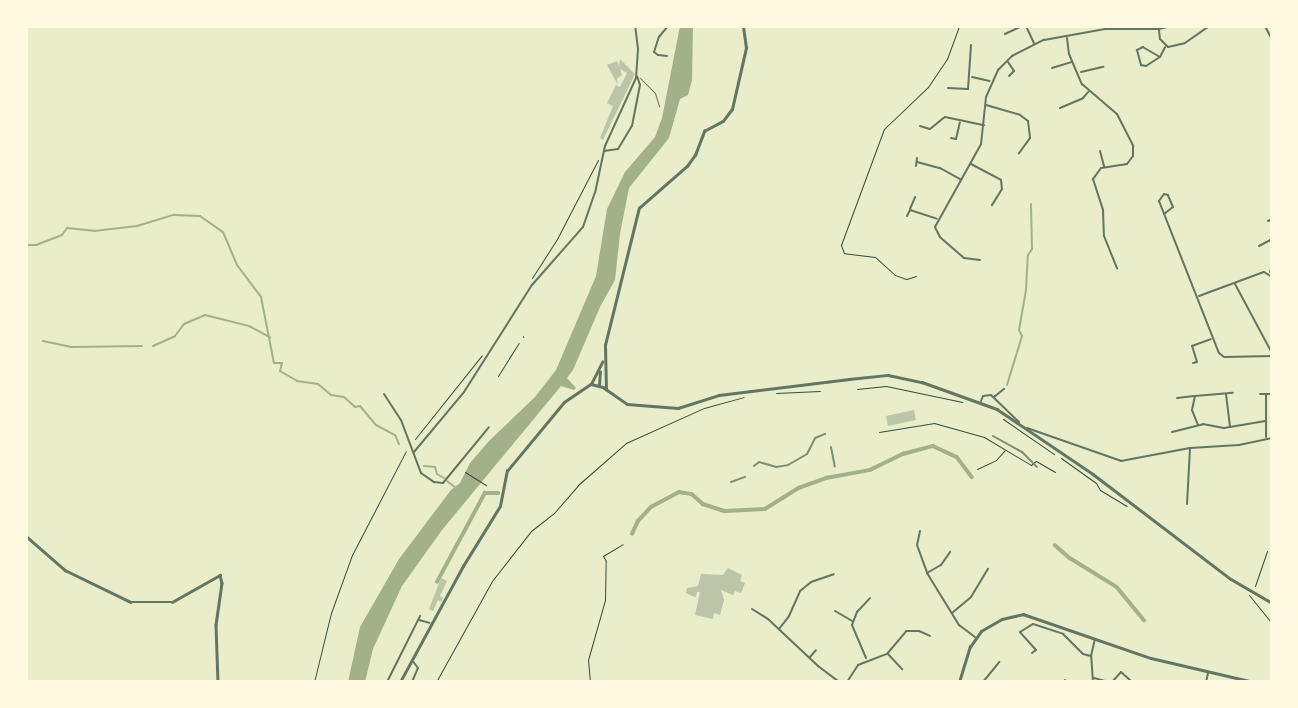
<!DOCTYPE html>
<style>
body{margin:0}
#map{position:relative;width:1298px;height:708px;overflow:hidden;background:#e9edc9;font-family:Inter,sans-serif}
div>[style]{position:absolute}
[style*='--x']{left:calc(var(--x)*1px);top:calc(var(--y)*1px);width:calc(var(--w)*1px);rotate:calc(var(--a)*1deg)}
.water>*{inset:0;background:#a3b18a}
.stream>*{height:2px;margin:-1px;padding:0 1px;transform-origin:1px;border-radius:1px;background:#a3b18a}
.canal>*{height:3.5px;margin:-1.75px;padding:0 1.75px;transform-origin:1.75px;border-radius:1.75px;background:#a3b18a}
.building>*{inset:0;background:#bcc5a7}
.path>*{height:1px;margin:-0.5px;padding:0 0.5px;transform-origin:0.5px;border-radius:0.5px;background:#344e41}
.service>*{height:1px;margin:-0.5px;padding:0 0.5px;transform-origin:0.5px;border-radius:0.5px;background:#617663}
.minor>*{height:2px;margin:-1px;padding:0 1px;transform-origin:1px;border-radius:1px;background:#617663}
.tertiary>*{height:2.5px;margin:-1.25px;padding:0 1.25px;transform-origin:1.25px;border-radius:1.25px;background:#617663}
.rail>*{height:2px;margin:-1px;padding:0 1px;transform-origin:1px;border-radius:1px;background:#7c8e77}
span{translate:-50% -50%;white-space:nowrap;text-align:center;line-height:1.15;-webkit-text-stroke:5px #fefae0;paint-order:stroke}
.frame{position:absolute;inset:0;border:28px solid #fefae0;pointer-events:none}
</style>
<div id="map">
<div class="water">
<i style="clip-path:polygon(680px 26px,693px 26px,692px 80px,688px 95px,680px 99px,669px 138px,629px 188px,620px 234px,615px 280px,600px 307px,573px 370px,567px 378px,576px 388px,574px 390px,561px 386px,442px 530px,402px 586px,373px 649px,365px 682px,348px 682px,360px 627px,399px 559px,451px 490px,460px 483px,470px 463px,489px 441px,535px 397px,556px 370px,596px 276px,607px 209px,625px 172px,655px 137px,662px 118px)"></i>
</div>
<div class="stream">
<i style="--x:26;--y:245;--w:10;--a:0"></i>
<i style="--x:36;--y:245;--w:28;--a:-21"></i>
<i style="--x:62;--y:235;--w:9;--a:-54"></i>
<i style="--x:67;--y:228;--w:27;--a:6"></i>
<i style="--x:94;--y:231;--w:43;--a:-6.6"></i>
<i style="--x:137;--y:226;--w:39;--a:-17"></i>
<i style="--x:174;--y:215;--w:26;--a:2"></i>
<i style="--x:200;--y:216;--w:28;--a:35"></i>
<i style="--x:223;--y:232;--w:36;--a:67"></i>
<i style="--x:237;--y:265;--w:40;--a:53"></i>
<i style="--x:261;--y:297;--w:67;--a:78.9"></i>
<i style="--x:274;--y:363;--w:8;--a:0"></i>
<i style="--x:282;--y:363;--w:8;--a:104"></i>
<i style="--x:280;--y:371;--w:20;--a:30"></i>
<i style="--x:297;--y:381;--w:21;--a:8"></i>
<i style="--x:318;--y:384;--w:17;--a:40"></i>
<i style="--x:331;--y:395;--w:13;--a:9"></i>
<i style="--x:344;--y:397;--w:15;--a:42"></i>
<i style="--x:355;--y:407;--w:5;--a:-11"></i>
<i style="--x:360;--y:406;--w:25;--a:50"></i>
<i style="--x:376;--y:425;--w:21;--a:28"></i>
<i style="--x:395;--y:435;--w:10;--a:66"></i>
<i style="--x:43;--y:341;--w:29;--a:12"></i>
<i style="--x:71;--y:347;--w:71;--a:-0.8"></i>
<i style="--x:153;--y:346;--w:24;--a:-24"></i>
<i style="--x:175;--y:336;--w:15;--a:-53"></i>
<i style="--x:184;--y:324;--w:23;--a:-23"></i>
<i style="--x:205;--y:315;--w:45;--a:14"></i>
<i style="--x:249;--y:326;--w:24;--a:28"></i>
<i style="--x:1007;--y:385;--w:51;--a:-73"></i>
<i style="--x:1022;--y:336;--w:7;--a:-117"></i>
<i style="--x:1019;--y:330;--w:41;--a:-80.1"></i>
<i style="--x:1026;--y:290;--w:35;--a:-87"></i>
<i style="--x:1028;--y:255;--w:7;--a:-56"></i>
<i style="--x:1032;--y:249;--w:45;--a:-91.3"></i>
<i style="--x:424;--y:466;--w:11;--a:5"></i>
<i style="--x:435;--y:467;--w:7;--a:74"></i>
<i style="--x:437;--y:474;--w:8;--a:30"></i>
<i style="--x:447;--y:481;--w:11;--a:38"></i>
</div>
<div class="canal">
<i style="--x:632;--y:534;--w:14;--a:-65"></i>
<i style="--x:638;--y:521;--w:19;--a:-47"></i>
<i style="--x:651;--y:507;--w:32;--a:-28"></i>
<i style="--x:679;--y:492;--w:13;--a:9"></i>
<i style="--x:692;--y:494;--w:15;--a:42"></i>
<i style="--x:703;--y:504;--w:23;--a:18"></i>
<i style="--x:725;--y:511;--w:40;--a:-2.9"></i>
<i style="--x:765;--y:509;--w:40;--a:-32"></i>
<i style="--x:799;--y:488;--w:29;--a:-20"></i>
<i style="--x:826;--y:478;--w:45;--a:-10.3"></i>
<i style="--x:870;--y:470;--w:37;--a:-26"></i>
<i style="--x:903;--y:454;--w:31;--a:-15"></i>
<i style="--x:933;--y:446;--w:26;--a:25"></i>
<i style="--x:957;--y:457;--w:25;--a:53"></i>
<i style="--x:1055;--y:545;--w:20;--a:41"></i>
<i style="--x:1070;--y:558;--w:55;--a:31.7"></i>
<i style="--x:1117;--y:587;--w:43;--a:50.7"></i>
<i style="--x:437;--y:582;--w:101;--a:-61.7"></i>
<i style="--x:485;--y:493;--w:13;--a:0"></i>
</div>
<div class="building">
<i style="clip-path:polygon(620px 59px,635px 74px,603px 140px,600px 138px,613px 106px,607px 103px,616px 85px,620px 87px,627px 73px,620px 69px,622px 75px,617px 79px,618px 85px,607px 65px,617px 61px,619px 66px)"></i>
<i style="clip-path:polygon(914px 410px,916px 420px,888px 426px,886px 416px)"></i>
<i style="clip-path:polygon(728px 568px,742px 575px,740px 581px,745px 583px,741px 593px,735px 591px,733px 595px,721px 590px,724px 600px,720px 615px,714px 613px,713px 619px,695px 615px,700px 592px,697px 592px,696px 597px,692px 596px,686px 593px,687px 588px,698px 586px,701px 574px,723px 575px)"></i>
<i style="clip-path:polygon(441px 578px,447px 581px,440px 596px,443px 598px,441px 602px,438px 600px,433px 611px,429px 609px)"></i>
</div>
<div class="path">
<i style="--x:916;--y:276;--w:10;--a:163"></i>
<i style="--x:906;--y:279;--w:12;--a:-160"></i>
<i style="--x:895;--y:275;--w:27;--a:-138"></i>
<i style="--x:875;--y:257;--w:31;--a:-173"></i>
<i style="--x:844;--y:253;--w:9;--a:-111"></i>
<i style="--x:841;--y:245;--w:124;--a:-69.7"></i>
<i style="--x:884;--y:129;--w:61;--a:-43.7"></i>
<i style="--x:928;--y:87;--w:34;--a:-56"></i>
<i style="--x:947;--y:59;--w:35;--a:-70"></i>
<i style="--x:532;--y:278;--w:46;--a:-57.3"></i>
<i style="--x:557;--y:239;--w:89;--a:-62.6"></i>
<i style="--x:523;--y:337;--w:1;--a:-90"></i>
<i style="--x:498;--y:376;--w:39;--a:-58"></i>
<i style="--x:857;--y:389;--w:29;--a:-6"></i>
<i style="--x:886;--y:386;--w:78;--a:11.9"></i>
<i style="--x:776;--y:393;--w:44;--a:-2.6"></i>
<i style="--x:1003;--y:419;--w:62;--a:34.5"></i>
<i style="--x:879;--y:432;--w:56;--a:-9.3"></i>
<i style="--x:934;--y:423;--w:52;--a:15.6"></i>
<i style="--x:984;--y:437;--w:55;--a:30.8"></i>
<i style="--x:1031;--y:465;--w:6;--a:-39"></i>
<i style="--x:1036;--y:461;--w:22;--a:30"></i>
<i style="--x:415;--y:439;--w:107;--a:-51.4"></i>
<i style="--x:1061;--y:458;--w:43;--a:35.5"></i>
<i style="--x:1096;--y:483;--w:8;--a:60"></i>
<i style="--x:1100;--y:490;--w:31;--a:31"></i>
<i style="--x:977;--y:469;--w:21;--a:-25"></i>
<i style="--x:996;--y:460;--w:13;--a:-48"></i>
<i style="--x:465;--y:472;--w:25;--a:32"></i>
<i style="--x:1255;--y:586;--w:37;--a:-71"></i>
<i style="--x:1249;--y:595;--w:36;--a:51"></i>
<i style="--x:314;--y:682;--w:71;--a:-76.2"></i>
<i style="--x:331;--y:613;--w:62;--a:-70.1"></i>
<i style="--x:352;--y:555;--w:117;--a:-62.6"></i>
<i style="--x:436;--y:682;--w:115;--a:-61"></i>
<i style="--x:492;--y:581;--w:63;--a:-52"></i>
<i style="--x:531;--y:531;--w:29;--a:-38"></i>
<i style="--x:554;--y:513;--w:37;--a:-49"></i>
<i style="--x:578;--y:485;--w:64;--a:-41.2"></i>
<i style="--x:626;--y:443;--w:85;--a:-24.2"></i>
<i style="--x:704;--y:408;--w:41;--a:-15.4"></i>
<i style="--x:590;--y:682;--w:22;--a:-95"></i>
<i style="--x:588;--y:660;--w:62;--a:-74.2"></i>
<i style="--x:605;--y:600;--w:39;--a:-89"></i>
<i style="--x:606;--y:561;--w:6;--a:-121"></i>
<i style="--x:603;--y:556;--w:23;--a:-31"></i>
</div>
<div class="service">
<i style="--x:640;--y:78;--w:21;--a:45"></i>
<i style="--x:655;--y:93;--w:14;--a:73"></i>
</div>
<div class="minor">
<i style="--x:1026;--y:26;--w:19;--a:65"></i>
<i style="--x:1265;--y:26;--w:16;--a:63"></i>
<i style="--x:1159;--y:30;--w:9;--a:84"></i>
<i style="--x:1160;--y:39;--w:11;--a:45"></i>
<i style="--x:1168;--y:47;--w:17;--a:-13"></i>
<i style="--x:1185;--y:43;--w:29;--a:-35"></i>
<i style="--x:1005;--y:34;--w:19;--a:-25"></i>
<i style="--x:1067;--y:38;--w:16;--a:83"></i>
<i style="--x:1069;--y:54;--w:33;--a:67"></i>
<i style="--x:1082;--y:84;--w:46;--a:40.6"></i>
<i style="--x:1117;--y:114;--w:36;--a:63"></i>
<i style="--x:1133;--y:146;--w:10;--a:90"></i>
<i style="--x:1133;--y:156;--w:10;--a:127"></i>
<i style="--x:1127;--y:164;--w:26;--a:171"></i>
<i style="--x:1101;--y:168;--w:14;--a:126"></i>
<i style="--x:1093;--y:179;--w:33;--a:72"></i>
<i style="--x:1103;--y:210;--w:26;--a:88"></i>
<i style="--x:1104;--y:236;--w:35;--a:68"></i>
<i style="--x:667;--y:56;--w:9;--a:-174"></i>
<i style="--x:658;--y:55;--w:5;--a:-143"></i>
<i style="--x:654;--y:52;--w:16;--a:-72"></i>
<i style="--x:659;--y:37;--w:14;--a:-51"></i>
<i style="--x:1160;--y:57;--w:20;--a:-150"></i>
<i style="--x:1143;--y:47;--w:7;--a:153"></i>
<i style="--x:1137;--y:50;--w:16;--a:75"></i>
<i style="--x:1141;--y:65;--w:5;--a:11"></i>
<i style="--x:1146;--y:66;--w:17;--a:-33"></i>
<i style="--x:1160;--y:57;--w:11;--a:-63"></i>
<i style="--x:1008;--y:62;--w:11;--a:56"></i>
<i style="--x:1014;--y:71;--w:7;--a:135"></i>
<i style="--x:1052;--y:68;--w:21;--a:-17"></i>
<i style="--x:1081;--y:72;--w:23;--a:-13"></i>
<i style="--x:972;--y:77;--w:18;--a:13"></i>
<i style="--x:948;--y:88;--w:20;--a:3"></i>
<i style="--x:968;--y:89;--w:44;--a:-86.1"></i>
<i style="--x:986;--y:105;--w:35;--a:16"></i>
<i style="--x:1020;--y:115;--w:10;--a:37"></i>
<i style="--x:1028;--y:121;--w:17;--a:83"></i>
<i style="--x:1030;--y:138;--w:19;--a:126"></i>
<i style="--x:1060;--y:108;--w:25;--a:-23"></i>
<i style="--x:1083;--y:98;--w:9;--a:-49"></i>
<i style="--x:920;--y:126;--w:10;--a:17"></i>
<i style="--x:930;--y:129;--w:19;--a:-39"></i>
<i style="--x:945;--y:117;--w:40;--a:12"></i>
<i style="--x:951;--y:138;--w:5;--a:11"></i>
<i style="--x:956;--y:139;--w:17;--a:-77"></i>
<i style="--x:604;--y:151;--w:14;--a:-8"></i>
<i style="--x:618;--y:149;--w:27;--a:-59"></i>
<i style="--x:632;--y:126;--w:42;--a:-79"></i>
<i style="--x:640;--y:85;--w:9;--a:-108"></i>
<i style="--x:1100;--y:151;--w:16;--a:75"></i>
<i style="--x:917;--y:162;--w:24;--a:15"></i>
<i style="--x:940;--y:168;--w:23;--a:29"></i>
<i style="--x:971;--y:164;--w:34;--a:28"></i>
<i style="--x:1001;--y:180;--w:9;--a:84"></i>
<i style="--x:1002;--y:189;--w:19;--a:122"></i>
<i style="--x:916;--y:166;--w:8;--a:-83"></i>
<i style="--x:910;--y:209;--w:13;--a:-67"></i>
<i style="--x:1164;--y:214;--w:11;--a:-38"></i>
<i style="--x:1173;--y:207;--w:13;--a:-113"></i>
<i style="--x:1168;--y:195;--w:4;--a:-166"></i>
<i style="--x:1164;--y:194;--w:9;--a:126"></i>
<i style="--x:1159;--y:201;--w:163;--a:68.5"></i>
<i style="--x:1219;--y:353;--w:6;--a:39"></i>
<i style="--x:1224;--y:357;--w:48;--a:-1.2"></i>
<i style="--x:907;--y:216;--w:7;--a:-63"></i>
<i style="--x:910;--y:210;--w:28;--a:18"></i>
<i style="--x:1268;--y:221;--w:4;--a:-27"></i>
<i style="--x:1259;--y:246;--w:15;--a:-28"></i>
<i style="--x:980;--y:260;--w:16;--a:-173"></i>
<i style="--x:964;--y:258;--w:32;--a:-139"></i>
<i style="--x:940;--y:237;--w:11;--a:-117"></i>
<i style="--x:935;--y:227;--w:95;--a:-61"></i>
<i style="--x:981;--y:144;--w:47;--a:-83.9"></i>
<i style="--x:986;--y:97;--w:30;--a:-66"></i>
<i style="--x:998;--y:70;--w:20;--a:-45"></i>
<i style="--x:1012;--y:56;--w:36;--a:-27"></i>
<i style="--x:1044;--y:40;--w:62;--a:-10.2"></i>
<i style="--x:1105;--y:29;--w:54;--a:0"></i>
<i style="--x:1159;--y:29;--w:13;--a:-13"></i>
<i style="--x:1270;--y:272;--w:7;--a:-74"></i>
<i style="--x:1235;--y:284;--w:78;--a:61.8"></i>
<i style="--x:1199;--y:296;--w:69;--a:-20.3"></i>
<i style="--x:1264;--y:272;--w:9;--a:32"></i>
<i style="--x:1193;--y:363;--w:4;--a:-14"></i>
<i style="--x:1197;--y:362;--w:17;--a:-107"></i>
<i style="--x:1192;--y:346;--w:20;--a:-20"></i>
<i style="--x:384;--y:394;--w:31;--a:57"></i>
<i style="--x:401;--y:420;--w:57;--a:69.3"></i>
<i style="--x:421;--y:473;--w:16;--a:35"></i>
<i style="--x:434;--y:482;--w:9;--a:6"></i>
<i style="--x:443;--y:483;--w:72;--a:-50.6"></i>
<i style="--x:1226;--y:394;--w:32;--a:83"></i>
<i style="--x:1260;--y:394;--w:12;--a:0"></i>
<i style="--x:1266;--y:394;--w:43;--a:90"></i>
<i style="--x:994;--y:397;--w:13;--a:-39"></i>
<i style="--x:1177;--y:398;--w:17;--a:-7"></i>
<i style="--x:981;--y:401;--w:5;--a:-68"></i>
<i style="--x:983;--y:396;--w:8;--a:-7"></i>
<i style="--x:991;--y:395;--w:39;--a:44"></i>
<i style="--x:1198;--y:425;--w:16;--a:-112"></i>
<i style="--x:1192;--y:410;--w:14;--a:-78"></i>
<i style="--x:1195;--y:396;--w:38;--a:-5"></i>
<i style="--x:1027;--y:428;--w:100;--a:19.3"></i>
<i style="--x:1121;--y:461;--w:70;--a:-10.7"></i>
<i style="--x:1190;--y:448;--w:49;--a:-3.5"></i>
<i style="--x:1239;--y:445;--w:34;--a:-12"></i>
<i style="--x:1172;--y:432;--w:32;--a:-14"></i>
<i style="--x:1203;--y:424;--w:21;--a:11"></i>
<i style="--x:1224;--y:428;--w:42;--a:-9.7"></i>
<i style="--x:414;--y:452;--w:78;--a:-50.2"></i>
<i style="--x:464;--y:392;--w:127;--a:-57.6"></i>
<i style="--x:532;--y:285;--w:77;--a:-48.7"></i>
<i style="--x:583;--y:227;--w:36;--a:-71"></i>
<i style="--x:595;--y:193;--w:48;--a:-78"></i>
<i style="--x:605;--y:146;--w:75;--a:-65.5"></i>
<i style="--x:636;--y:78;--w:29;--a:-86"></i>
<i style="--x:638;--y:49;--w:23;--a:-97"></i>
<i style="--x:1187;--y:504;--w:55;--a:-86.9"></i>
<i style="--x:920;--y:531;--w:14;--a:102"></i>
<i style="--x:917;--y:545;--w:30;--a:70"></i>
<i style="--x:927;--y:573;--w:61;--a:58.4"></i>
<i style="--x:959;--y:625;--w:20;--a:37"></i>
<i style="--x:927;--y:573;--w:16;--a:-30"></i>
<i style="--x:941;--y:565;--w:16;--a:-55"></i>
<i style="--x:1272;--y:585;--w:1;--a:90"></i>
<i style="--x:752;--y:609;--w:19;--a:32"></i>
<i style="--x:768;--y:619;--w:69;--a:43.2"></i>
<i style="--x:818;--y:666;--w:26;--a:37"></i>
<i style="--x:835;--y:611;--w:20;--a:30"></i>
<i style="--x:952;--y:613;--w:25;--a:-40"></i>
<i style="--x:971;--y:597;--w:33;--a:-59"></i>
<i style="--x:419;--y:620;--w:11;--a:15"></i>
<i style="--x:779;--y:629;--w:16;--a:-52"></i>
<i style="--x:789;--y:616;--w:27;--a:-66"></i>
<i style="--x:800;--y:591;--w:14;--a:-39"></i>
<i style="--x:811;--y:582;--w:24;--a:-19"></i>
<i style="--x:1032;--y:653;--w:5;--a:-37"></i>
<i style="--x:1036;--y:650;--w:24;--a:-132"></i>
<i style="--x:1020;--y:632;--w:15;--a:-32"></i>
<i style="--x:1033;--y:624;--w:32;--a:18"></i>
<i style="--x:1063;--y:634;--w:28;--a:45"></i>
<i style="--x:1083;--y:654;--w:8;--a:14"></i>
<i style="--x:888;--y:654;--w:21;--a:47"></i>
<i style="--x:810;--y:657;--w:9;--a:-49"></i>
<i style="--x:866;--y:658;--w:36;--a:-113"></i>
<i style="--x:852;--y:625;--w:14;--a:-69"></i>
<i style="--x:857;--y:612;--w:19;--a:-47"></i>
<i style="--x:1094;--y:678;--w:16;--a:15"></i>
<i style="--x:1065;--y:680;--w:3;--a:45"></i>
<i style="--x:387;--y:682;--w:74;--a:-63.4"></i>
<i style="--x:412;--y:682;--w:15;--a:-67"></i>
<i style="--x:418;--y:668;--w:10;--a:-127"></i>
<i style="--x:847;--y:682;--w:20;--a:-57"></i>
<i style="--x:858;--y:665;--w:31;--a:-21"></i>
<i style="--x:887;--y:654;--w:30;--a:-50"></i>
<i style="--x:906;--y:631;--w:13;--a:0"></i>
<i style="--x:919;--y:631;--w:12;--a:24"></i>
<i style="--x:983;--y:682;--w:26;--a:-51"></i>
<i style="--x:1093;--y:682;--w:26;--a:-94"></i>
<i style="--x:1091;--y:656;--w:17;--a:-77"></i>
<i style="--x:1112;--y:682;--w:13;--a:-48"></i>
<i style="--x:1121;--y:672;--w:15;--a:42"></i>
<i style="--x:1206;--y:682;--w:9;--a:-77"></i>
</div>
<div class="tertiary">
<i style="--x:591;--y:384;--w:25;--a:-63"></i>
<i style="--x:599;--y:385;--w:13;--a:-86"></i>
<i style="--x:606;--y:390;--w:45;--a:-91.3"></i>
<i style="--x:605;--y:345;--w:141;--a:-76.1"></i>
<i style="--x:639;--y:208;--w:64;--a:-41.2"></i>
<i style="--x:687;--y:166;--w:14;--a:-54"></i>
<i style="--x:695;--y:155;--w:26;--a:-69"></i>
<i style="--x:704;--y:131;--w:21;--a:-28"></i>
<i style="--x:723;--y:121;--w:15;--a:-53"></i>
<i style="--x:732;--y:109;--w:63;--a:-77.1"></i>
<i style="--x:746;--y:48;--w:22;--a:-98"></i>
<i style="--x:26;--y:536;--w:52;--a:41.1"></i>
<i style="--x:65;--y:570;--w:73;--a:25.9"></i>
<i style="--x:131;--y:602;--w:41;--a:0"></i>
<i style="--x:172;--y:602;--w:55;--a:-29.4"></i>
<i style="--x:220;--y:575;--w:8;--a:76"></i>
<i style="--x:222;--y:583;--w:42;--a:98.1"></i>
<i style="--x:216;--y:625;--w:57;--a:88"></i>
<i style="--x:400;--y:682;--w:132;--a:-61.5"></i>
<i style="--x:463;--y:566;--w:70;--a:-58.3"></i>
<i style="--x:500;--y:506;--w:36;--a:-79"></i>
<i style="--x:507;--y:471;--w:89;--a:-50.4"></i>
<i style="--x:564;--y:402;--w:32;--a:-34"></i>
<i style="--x:591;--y:384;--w:12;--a:14"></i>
<i style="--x:603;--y:387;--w:29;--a:35"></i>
<i style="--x:627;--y:404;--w:51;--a:4.5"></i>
<i style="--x:678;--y:408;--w:43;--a:-17.6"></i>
<i style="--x:719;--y:395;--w:131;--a:-7"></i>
<i style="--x:849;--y:379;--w:39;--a:-6"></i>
<i style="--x:888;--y:375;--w:35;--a:12"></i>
<i style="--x:922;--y:382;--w:80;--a:19.8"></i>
<i style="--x:997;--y:409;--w:116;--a:34.1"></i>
<i style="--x:1093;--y:474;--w:173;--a:37.3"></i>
<i style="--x:1231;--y:579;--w:48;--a:30.3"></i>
<i style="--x:959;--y:682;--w:37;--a:-73"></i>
<i style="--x:970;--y:647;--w:19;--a:-55"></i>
<i style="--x:981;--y:631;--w:24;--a:-30"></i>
<i style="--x:1002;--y:619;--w:22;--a:-13"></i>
<i style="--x:1023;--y:614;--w:135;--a:19"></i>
<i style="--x:1151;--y:658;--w:105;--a:13.2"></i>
</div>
<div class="rail">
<i style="--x:993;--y:436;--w:33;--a:29"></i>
<i style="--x:1022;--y:452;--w:21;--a:45"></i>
<i style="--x:831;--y:447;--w:20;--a:79"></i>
<i style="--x:754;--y:466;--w:6;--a:-39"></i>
<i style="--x:759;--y:462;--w:18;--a:16"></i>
<i style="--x:776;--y:467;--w:12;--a:-9"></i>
<i style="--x:788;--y:465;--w:22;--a:-30"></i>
<i style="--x:807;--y:454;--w:18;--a:-63"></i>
<i style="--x:815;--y:438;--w:11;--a:-22"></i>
<i style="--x:731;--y:482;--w:15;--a:-20"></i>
</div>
<div class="frame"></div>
</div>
